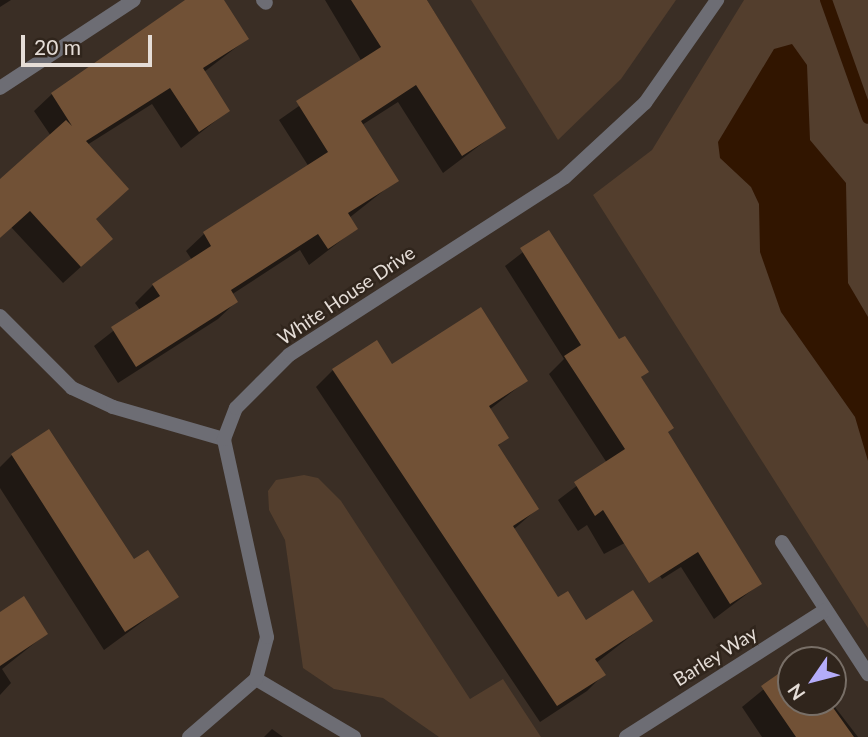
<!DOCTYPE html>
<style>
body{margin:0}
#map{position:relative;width:868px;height:737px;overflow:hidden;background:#3a2e25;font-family:Lato,sans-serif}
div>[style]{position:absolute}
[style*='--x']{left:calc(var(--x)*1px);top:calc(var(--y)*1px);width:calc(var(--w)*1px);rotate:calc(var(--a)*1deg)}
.green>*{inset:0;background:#533e2d}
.water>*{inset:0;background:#311500}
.shadow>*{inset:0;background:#0007}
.stream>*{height:12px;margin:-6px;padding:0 6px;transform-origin:6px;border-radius:6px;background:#311500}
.building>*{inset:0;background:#715136}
.minor>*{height:14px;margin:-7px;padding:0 7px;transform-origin:7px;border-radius:7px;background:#6d6d74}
span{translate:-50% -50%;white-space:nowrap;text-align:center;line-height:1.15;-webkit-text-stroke:5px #30251c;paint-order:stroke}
.street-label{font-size:19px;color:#e5ddd7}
.north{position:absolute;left:777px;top:646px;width:70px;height:70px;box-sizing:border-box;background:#30251c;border:2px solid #786f67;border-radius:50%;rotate:235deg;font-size:19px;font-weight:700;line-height:28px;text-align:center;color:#e5ddd7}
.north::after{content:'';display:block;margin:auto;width:24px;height:32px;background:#b4acf9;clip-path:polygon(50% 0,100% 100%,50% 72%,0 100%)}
.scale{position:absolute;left:21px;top:35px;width:131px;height:32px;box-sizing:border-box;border:4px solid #e5ddd7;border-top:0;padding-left:9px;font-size:21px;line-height:24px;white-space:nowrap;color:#e5ddd7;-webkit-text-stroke:5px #30251c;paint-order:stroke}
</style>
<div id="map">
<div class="green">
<i style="clip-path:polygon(471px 0,676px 0,621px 79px,558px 140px)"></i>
<i style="clip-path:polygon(744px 0,868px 0,868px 628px,593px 195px,652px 150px)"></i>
<i style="clip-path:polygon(304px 475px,318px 478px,341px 501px,470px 699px,503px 679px,541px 737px,439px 737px,383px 698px,334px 689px,303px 668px,285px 540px,269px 510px,268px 491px,276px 480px)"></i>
</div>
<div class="water">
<i style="clip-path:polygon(792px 44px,807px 65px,810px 140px,846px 183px,848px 283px,868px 317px,868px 461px,855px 417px,781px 312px,760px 252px,759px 204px,751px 187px,720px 158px,718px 142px,774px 49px)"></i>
</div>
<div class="shadow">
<i style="clip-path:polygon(0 0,11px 0,0 7px)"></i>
<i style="clip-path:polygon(189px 0,222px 0,247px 39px,204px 72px,228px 111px,181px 148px,152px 104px,87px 145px,93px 256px,63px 283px,11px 227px,0 238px,0 182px,51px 136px,34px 111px,52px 94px)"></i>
<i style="clip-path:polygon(325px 0,427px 0,504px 127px,443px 173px,398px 102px,362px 125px,397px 180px,349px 218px,356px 229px,309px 265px,300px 250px,231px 295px,236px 302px,218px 319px,118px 383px,94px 346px,140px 310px,135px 303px,153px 285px,192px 260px,186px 251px,204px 234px,309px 167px,279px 120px,362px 62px)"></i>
<i style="clip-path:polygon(549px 232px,619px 342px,647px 372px,640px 378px,667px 433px,760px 584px,714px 619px,681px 567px,662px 579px,634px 538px,604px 554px,587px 525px,578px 531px,558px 500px,607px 463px,549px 374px,564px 359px,505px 266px)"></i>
<i style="clip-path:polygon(392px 366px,526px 381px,489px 410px,506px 437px,497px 447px,537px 509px,513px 530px,558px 599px,586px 622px,645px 625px,596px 663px,603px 675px,587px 691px,540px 722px,316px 387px,333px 370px)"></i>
<i style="clip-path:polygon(12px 455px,133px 562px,176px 597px,104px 650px,0 488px,0 467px)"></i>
<i style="clip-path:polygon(0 615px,46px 634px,2px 669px,11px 683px,0 695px)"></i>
<i style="clip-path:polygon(791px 667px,791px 702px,831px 702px,858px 737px,762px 737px,742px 707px)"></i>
<i style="clip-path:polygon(272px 729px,283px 737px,264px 737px)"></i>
</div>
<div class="stream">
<i style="--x:826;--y:0;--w:125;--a:70.4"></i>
</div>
<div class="building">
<i style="clip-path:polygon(185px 0,224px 0,249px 39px,203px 68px,230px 111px,199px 132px,170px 88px,86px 141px,129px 189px,96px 219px,113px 239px,81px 267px,30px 211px,0 238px,0 179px,66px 120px,72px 126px,51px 93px)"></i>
<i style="clip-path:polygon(351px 0,427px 0,506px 128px,462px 156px,416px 85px,361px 121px,399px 181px,348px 213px,358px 229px,328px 249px,318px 234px,231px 290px,238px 302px,136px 367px,111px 327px,160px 296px,152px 284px,211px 246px,203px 232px,328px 152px,296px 101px,381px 47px)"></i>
<i style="clip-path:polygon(549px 230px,619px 339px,625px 336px,649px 372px,641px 377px,674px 428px,668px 432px,762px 584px,730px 604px,698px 552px,649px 583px,603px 510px,595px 516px,574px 482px,625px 449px,564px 356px,581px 345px,520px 248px)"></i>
<i style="clip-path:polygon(481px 307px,528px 381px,489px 406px,509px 438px,498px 445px,539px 509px,513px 526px,558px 597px,568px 591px,586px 620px,633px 590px,653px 621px,595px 659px,606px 675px,557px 706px,332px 369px,377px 340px,392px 364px)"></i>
<i style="clip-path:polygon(49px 429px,134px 559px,148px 550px,179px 597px,125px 632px,11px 454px)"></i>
<i style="clip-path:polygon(24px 596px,48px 634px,0 666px,0 612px)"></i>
<i style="clip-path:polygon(791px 665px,791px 702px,829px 702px,854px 737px,796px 737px,761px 686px)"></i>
</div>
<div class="minor">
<i style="--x:263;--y:0;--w:4;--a:45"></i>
<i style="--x:0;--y:88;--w:160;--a:-33.3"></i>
<i style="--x:0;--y:316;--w:102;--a:45"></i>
<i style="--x:72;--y:388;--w:45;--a:24.9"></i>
<i style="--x:113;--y:407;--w:116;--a:16.1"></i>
<i style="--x:782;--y:542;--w:158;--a:56.9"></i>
<i style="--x:256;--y:679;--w:114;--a:30.6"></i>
<i style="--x:189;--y:737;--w:89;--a:-40.9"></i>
<i style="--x:256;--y:679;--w:43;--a:-75.3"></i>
<i style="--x:267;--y:637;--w:203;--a:-102.3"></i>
<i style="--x:224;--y:439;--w:33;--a:-69"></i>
<i style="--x:236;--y:408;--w:75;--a:-45"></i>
<i style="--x:289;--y:355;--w:328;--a:-32.8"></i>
<i style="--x:565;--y:177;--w:109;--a:-42.8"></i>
<i style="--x:645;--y:103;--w:126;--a:-55"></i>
<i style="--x:626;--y:737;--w:236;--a:-32.5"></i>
</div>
<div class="street-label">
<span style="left:346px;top:295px;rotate:-34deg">White House Drive</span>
<span style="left:715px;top:656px;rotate:-32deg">Barley Way</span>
</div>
<div class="north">N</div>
<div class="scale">20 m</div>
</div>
